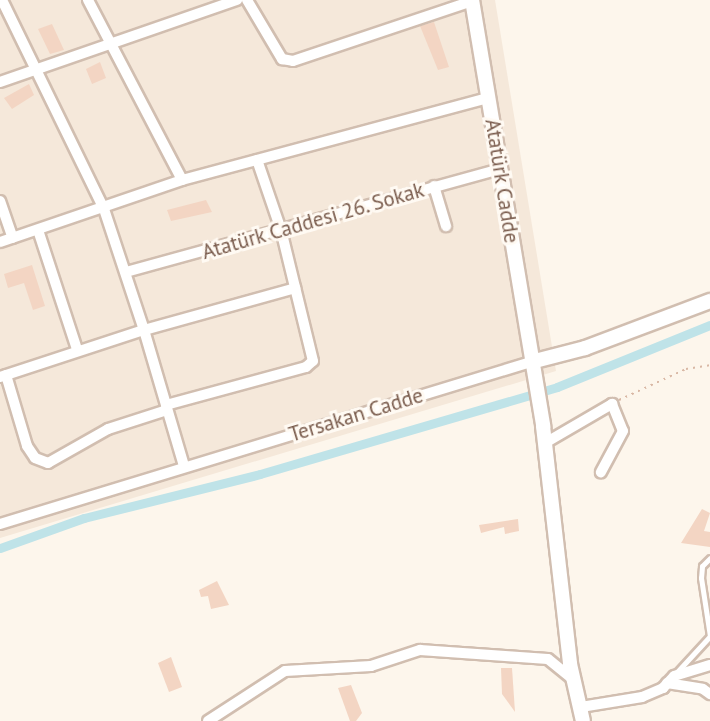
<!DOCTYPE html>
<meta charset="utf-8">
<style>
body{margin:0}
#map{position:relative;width:710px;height:721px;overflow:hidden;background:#fdf6ec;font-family:"PT Sans",sans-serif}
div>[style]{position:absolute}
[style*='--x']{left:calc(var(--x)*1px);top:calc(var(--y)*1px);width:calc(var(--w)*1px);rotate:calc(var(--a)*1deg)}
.residential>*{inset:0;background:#f5e8da}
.canal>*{height:9px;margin:-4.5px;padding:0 4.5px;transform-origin:4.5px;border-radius:4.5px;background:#bfe3e8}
.building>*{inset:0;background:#f3d5c3}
.path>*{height:2px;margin-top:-1px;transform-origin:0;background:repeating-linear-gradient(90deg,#d9b8a5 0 2px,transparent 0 7px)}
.roads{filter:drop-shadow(2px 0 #d1beb0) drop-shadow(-2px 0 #d1beb0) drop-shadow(0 2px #d1beb0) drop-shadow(0 -2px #d1beb0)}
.lane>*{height:5px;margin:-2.5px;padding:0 2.5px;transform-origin:2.5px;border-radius:2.5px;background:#fff}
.street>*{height:10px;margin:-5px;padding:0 5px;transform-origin:5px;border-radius:5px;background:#fff}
.secondary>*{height:14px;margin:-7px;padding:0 7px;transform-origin:7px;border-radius:7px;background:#fff}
span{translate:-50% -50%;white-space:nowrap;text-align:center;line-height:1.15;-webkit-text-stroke:6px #fffaf3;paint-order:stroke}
.street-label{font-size:21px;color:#7a5c4d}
</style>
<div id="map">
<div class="residential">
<i style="clip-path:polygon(0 0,495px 0,556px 371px,0 538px)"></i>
</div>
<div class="canal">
<i style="--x:0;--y:548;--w:89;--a:-19.7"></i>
<i style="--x:84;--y:518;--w:181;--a:-14"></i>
<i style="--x:260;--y:474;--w:309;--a:-16.3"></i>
<i style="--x:557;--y:387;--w:165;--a:-22.1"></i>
</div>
<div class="building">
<i style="clip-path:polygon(434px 22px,449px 67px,438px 70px,420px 26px)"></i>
<i style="clip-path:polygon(52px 24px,64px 50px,50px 54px,38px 29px)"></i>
<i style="clip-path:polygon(100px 62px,106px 78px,92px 84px,86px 69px)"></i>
<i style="clip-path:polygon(29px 84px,34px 95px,12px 109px,4px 98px)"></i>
<i style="clip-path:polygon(206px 200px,212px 212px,171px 221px,167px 210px)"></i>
<i style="clip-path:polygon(32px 265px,45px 306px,33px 310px,24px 283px,8px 288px,4px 274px)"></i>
<i style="clip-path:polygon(702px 509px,710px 513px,704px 531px,710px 532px,710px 547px,681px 543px)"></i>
<i style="clip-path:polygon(518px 519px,519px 531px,505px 534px,504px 527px,481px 533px,479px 525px)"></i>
<i style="clip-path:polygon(217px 581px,229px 605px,211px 609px,208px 596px,201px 597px,199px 590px)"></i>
<i style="clip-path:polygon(171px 657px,182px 687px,169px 692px,158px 663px)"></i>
<i style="clip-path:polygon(501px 668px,512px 668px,515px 712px,502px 694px)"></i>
<i style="clip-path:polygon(351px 685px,362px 713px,356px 721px,350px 721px,338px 688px)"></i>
</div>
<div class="path">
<i style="--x:619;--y:400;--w:74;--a:-24.8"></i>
<i style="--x:686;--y:369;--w:24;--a:-9"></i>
</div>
<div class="roads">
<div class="lane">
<i style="--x:676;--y:673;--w:50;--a:-47.4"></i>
<i style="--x:710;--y:636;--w:59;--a:-98.8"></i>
<i style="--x:701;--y:578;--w:12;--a:-85"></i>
<i style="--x:702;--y:566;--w:11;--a:-45"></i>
</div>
<div class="street">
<i style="--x:2;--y:0;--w:233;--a:64"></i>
<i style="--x:104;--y:209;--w:127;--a:71.7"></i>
<i style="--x:144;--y:330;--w:157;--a:-15.5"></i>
<i style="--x:88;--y:0;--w:203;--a:62.4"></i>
<i style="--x:247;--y:0;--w:69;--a:59.3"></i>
<i style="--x:282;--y:59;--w:11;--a:10"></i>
<i style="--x:293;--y:61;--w:189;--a:-18.5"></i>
<i style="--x:0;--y:82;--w:251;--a:-19.1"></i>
<i style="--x:434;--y:186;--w:42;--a:73.3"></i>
<i style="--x:0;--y:201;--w:39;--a:71"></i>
<i style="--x:38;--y:230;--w:125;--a:71.9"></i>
<i style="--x:0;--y:242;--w:192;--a:-18.8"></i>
<i style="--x:182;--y:180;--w:317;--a:-15"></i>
<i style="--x:126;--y:272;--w:388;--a:-15.4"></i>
<i style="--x:6;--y:375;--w:74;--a:73.5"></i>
<i style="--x:27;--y:446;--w:14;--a:56"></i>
<i style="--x:35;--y:458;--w:14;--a:21"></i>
<i style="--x:48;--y:463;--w:69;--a:-29.5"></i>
<i style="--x:108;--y:429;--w:62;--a:-17.9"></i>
<i style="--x:0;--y:377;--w:151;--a:-18.1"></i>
<i style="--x:144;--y:330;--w:142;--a:73.6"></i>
<i style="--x:166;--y:405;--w:145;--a:-15.2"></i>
<i style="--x:306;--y:367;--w:9;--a:-41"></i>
<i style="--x:313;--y:361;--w:135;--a:-103.7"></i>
<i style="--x:281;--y:230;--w:74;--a:-108.9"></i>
<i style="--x:545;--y:443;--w:78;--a:-30.2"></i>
<i style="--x:612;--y:404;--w:29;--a:68"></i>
<i style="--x:623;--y:431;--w:47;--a:118.2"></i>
<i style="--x:0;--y:524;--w:555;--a:-16.97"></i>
<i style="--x:667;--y:683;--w:36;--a:9"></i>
<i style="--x:703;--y:689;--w:9;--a:36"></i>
<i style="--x:581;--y:707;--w:62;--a:-9.3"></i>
<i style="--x:642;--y:697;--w:23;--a:-23"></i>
<i style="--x:663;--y:688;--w:16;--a:-47"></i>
<i style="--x:674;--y:676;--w:38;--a:-17"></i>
<i style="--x:208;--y:721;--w:92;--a:-33"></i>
<i style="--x:285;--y:671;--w:86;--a:-3.3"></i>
<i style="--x:371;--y:666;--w:52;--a:-18.1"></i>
<i style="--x:420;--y:650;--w:128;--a:4"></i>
<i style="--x:548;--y:659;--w:33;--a:39"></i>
</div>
<div class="secondary">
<i style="--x:472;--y:0;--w:432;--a:80.5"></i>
<i style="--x:543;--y:426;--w:240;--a:83.5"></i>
<i style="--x:570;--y:664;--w:58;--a:77.2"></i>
<i style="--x:531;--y:362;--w:56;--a:-14.5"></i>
<i style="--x:585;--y:348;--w:134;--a:-20.6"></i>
</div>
</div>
<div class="street-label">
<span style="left:502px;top:181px;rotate:81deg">Atatürk Cadde</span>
<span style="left:313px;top:221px;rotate:-16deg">Atatürk Caddesi 26. Sokak</span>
<span style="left:356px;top:415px;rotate:-17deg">Tersakan Cadde</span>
</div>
</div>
